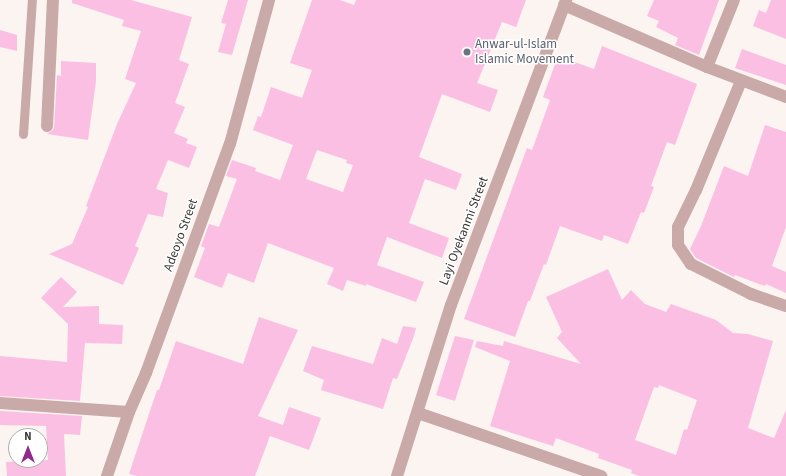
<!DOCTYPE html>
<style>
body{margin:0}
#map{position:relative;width:786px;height:476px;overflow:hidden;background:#fbf4f0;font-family:"Source Sans 3",sans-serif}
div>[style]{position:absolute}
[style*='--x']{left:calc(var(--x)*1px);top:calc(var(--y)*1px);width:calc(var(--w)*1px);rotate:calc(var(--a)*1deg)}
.building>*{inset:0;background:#fcbfe4}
.lane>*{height:9px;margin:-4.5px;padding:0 4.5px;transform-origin:4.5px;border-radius:4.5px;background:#caa9a9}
.street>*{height:12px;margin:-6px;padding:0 6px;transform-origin:6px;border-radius:6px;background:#caa9a9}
.dots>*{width:11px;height:11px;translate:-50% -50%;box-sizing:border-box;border:2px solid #fff;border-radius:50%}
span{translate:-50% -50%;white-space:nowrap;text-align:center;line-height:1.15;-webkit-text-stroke:3px #fff;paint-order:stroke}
.worship-label{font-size:13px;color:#5b616d}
.left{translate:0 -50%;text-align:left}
.street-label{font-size:13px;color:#393735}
.north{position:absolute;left:8px;top:428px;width:40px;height:40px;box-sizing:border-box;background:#fff;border:1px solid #b0afae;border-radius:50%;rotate:0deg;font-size:11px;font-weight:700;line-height:16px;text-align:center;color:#393735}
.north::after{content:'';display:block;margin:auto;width:14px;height:18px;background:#91288c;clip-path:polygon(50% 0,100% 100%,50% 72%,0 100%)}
</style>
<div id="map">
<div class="building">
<i style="clip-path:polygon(72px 0,131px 0,192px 17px,179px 60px,189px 64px,175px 103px,185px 107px,174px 133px,188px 139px,186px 143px,197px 147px,189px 168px,168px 160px,156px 189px,168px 193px,163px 217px,148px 214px,135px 246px,139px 248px,123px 285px,49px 254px,72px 244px,88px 207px,86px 206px,117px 124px,136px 83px,125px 79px,141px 31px,122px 26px,124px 20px,72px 3px)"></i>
<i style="clip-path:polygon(228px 0,248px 0,232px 55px,218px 52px,226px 24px,221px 23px)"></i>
<i style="clip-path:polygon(evenodd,312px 0,340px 0,354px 5px,356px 0,526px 0,516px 27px,502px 22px,477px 83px,498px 90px,490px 112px,442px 94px,419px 157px,462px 174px,456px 190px,425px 179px,409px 223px,449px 238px,442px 258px,387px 237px,377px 265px,424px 282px,416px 302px,366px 284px,366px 286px,347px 280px,343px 291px,327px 284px,334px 268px,268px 243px,254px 283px,228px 273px,222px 288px,194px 277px,205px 248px,201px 246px,209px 224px,219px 227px,237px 179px,226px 176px,232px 160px,256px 168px,255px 171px,280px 180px,293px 145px,253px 130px,258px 116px,261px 117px,271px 87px,302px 98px,312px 70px,290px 63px,312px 0,317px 150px,347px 160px,346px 163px,353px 165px,343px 192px,306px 179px,317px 150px)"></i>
<i style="clip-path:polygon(654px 0,719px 0,699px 55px,675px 45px,678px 38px,656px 27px,659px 21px,647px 16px)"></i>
<i style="clip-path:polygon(771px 0,786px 0,786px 39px,753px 26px,759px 10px,766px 13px)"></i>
<i style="clip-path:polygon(0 30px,17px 35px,17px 51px,0 47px)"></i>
<i style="clip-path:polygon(602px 46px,697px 84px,675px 145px,667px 142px,651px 186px,654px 187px,644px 213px,641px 212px,628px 244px,604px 235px,602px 241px,560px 226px,546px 265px,544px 264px,530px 301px,528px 301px,515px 337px,464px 319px,527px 148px,532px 150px,550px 100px,543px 97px,558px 56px,594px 69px)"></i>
<i style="clip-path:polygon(742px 49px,786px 65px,786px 85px,735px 68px)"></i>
<i style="clip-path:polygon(61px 61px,96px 63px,96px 81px,88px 140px,47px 134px,53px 130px,54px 127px,57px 75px,61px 76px)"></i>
<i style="clip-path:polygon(765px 125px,786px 132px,786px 227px,772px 266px,786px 272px,786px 293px,766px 284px,765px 286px,735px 275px,734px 277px,696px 258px,690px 249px,701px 226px,724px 166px,748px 176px)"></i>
<i style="clip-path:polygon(evenodd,608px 269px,622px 300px,631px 290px,645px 304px,666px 312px,671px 304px,716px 320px,733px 333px,748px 334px,773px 341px,748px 428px,774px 438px,786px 410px,786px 476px,639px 476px,631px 473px,632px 470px,598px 458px,599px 454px,556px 438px,553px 446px,490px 426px,510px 361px,475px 347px,477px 341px,503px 346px,504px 341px,581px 364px,557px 338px,562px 332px,546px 297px,608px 269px,659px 385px,697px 400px,687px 430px,684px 429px,676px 455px,635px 440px,654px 387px,658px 388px,659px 385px)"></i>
<i style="clip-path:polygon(61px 277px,77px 292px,63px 307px,99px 306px,99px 324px,123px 325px,122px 344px,85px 343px,80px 401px,0 396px,0 356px,67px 362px,68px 324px,41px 298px)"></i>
<i style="clip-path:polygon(259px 317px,298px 330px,258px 416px,283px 425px,289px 407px,321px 418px,309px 450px,270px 436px,255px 476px,137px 476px,129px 474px,157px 390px,159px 390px,176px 341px,243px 364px)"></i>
<i style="clip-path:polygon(403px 326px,416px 328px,414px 336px,397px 379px,393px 378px,383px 409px,321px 390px,324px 380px,303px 371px,312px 346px,373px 364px,382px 338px,397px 344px)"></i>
<i style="clip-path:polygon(455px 336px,474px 340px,455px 401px,436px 395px)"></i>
<i style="clip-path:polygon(0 411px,82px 416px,80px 435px,64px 434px,66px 476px,7px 476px,6px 462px,48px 460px,46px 426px,0 425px)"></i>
</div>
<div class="lane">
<i style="--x:23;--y:134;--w:134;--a:-86.2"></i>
</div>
<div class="street">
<i style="--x:564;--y:5;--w:156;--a:23.4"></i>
<i style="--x:707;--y:67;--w:85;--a:20.8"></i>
<i style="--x:707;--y:67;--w:72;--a:-68.1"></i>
<i style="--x:741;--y:81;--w:118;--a:112.4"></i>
<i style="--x:696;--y:190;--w:41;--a:115.9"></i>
<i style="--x:678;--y:227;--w:18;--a:90"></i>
<i style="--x:678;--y:245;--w:23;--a:56"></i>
<i style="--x:691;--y:264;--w:67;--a:26.6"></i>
<i style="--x:751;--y:294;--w:37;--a:19"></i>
<i style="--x:47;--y:126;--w:126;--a:-87.3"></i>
<i style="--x:0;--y:403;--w:129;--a:4"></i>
<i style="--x:418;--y:413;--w:194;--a:19"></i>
<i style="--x:107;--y:476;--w:68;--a:-71"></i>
<i style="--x:129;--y:412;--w:43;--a:-66.4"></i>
<i style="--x:146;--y:373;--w:244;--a:-69.9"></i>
<i style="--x:230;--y:144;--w:149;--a:-74.8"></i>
<i style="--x:397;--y:476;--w:179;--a:-72.5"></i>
<i style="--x:451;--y:305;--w:326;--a:-69.3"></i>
</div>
<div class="dots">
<i style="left:467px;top:52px;background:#6b7280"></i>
</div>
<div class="worship-label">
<span class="left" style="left:475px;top:52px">Anwar-ul-Islam<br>Islamic Movement</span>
</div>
<div class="street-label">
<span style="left:464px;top:231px;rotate:-69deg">Layi Oyekanmi Street</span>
<span style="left:181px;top:235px;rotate:-70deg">Adeoyo Street</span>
</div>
<div class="north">N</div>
</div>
